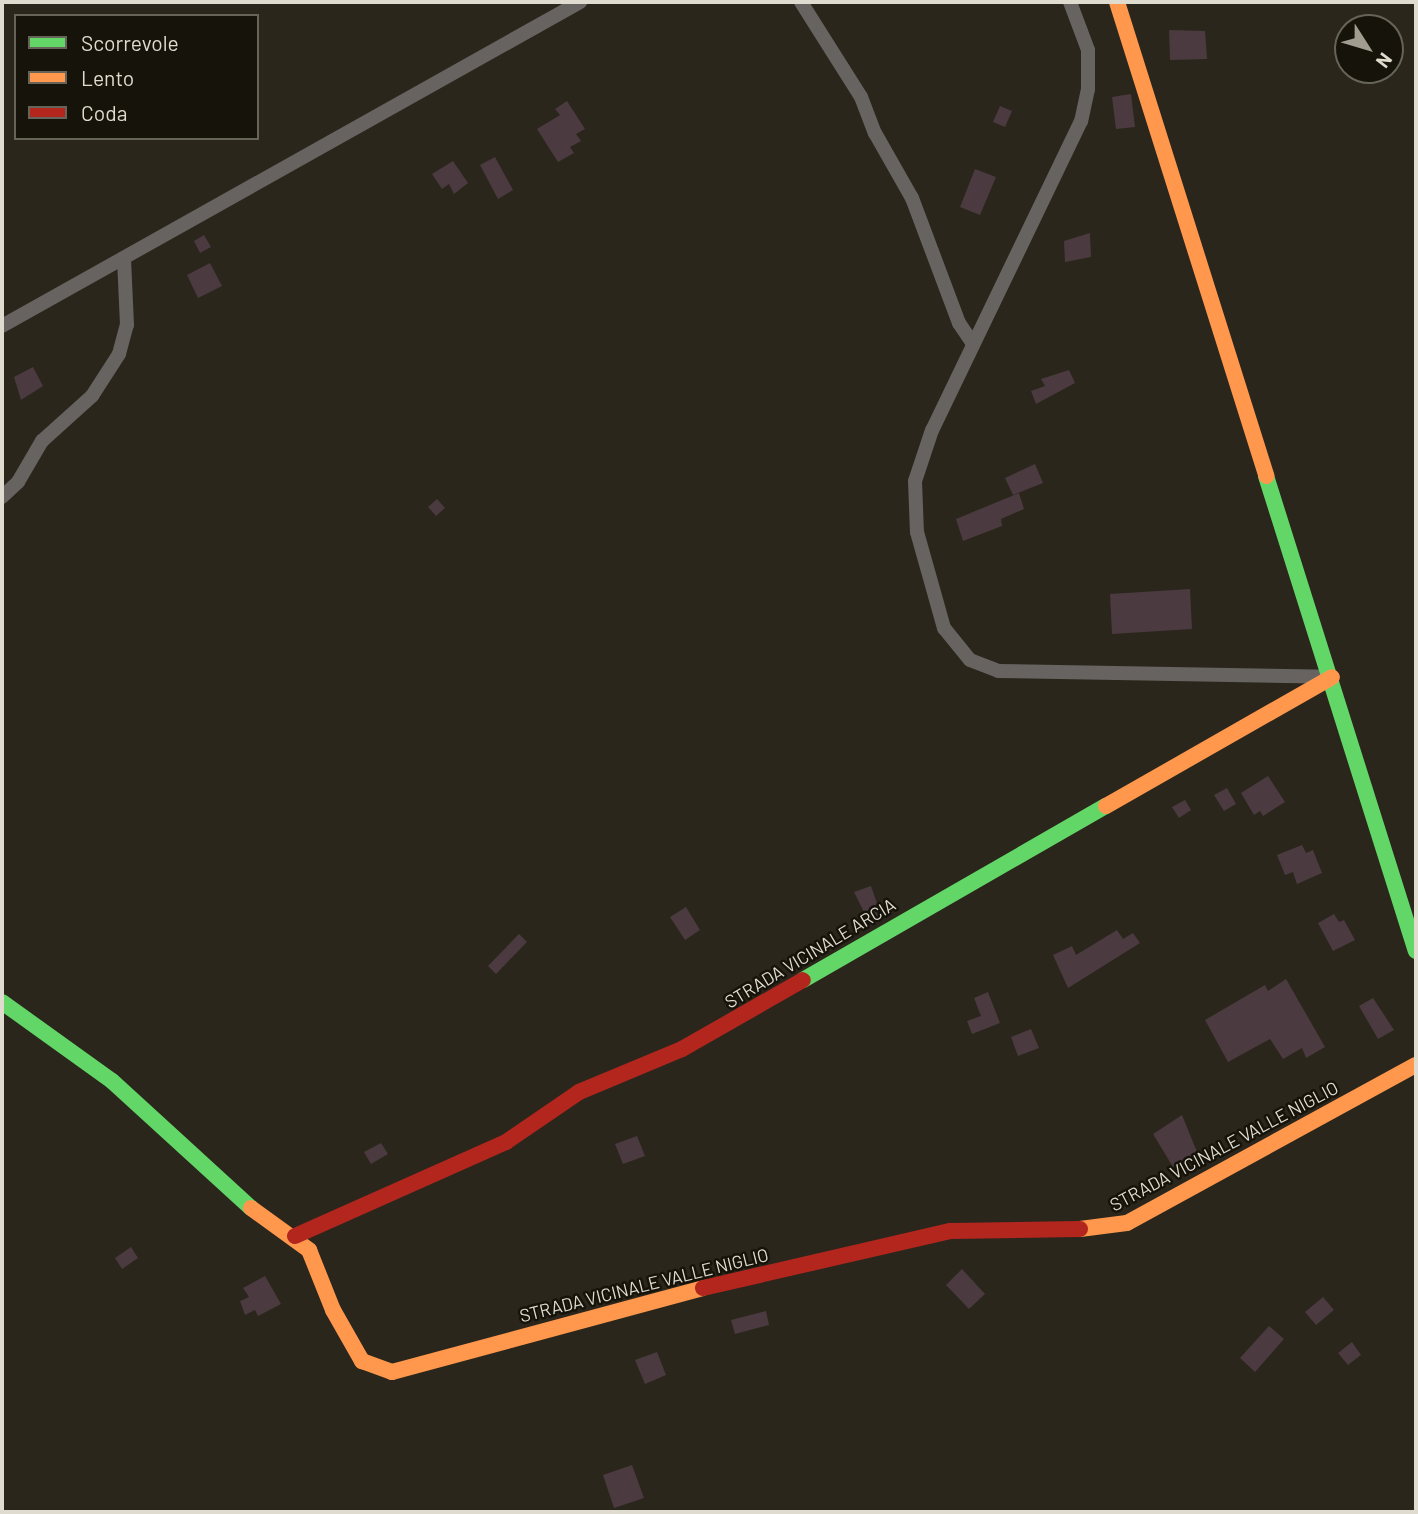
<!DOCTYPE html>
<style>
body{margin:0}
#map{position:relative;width:1418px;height:1514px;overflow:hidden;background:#2a261c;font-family:Barlow,sans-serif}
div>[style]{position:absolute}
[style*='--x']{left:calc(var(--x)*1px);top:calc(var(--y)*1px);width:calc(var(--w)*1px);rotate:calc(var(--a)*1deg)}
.building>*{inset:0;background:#4b3a40}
.street>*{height:14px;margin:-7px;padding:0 7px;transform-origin:7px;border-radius:7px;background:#666360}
.fast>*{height:16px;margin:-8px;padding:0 8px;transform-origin:8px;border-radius:8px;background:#63d668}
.slow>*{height:16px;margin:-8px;padding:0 8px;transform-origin:8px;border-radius:8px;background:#ff974d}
.jam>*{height:16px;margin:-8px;padding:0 8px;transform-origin:8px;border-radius:8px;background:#b3261e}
span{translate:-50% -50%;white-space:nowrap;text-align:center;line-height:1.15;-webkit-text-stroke:5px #16130a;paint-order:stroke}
.street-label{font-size:18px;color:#dfdbcf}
.frame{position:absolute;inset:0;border:4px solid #dfdbcf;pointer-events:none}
.legend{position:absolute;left:14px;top:14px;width:245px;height:126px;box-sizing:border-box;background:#16130a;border:2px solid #666359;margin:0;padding:9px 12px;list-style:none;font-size:21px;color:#dfdbcf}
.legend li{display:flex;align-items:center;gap:14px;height:35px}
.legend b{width:35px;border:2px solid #666359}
.north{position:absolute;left:1334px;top:14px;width:70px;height:70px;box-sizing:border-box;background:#16130a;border:2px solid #666359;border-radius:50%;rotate:127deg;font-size:19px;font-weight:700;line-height:28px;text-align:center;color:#dfdbcf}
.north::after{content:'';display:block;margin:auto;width:24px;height:32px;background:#a09c90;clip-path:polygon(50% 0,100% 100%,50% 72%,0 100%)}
</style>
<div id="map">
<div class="building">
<i style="clip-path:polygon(1169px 30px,1205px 31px,1207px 59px,1170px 60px)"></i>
<i style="clip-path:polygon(1131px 94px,1135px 127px,1116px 129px,1112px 97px)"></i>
<i style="clip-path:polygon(567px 101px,585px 129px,576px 134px,581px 141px,570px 147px,574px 153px,558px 162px,537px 129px,560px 115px,555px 109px)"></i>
<i style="clip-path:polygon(1000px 106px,1012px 111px,1005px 127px,993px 122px)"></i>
<i style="clip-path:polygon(495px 157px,513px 190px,498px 199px,480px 165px)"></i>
<i style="clip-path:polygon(453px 161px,468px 183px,454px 194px,449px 184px,442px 189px,432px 174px)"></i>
<i style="clip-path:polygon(975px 169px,996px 177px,980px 215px,960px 207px)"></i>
<i style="clip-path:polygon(1090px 233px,1091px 257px,1065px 262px,1064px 241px)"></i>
<i style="clip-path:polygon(204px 235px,211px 247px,200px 253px,194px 241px)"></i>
<i style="clip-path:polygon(210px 263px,222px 286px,198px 298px,187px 275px)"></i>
<i style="clip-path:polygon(33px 367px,43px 386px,21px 400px,14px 377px)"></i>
<i style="clip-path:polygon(1069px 370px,1075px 383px,1036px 404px,1031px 391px,1045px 386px,1041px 379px)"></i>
<i style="clip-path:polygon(1035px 464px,1043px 483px,1013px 495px,1005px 478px)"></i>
<i style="clip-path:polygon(1019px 493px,1024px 509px,1001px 519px,1002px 526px,963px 541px,956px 519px)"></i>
<i style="clip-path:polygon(437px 499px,445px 508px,436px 516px,428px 507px)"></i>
<i style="clip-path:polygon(1190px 589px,1192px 629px,1112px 634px,1110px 594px)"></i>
<i style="clip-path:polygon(1268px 776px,1285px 802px,1263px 816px,1260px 811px,1254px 815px,1241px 793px)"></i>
<i style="clip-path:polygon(1227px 788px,1236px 804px,1224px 811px,1214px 795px)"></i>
<i style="clip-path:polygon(1185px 800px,1191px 810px,1179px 818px,1172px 807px)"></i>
<i style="clip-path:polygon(1302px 845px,1306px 853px,1313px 850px,1322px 873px,1297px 884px,1293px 872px,1285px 875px,1277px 855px)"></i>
<i style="clip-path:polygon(871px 886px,883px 920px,871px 926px,854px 892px)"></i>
<i style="clip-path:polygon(686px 907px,700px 930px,685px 940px,670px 917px)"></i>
<i style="clip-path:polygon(1334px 914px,1339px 922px,1344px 920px,1355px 940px,1333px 951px,1318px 923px)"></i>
<i style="clip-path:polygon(1117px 930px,1123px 939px,1133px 933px,1140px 943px,1068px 988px,1053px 955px,1072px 946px,1076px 955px)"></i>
<i style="clip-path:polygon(519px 934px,527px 942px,496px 974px,488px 966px)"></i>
<i style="clip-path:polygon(1286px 979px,1325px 1047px,1306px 1058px,1302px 1048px,1283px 1059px,1270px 1039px,1228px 1062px,1205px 1020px,1265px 985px,1268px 991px)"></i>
<i style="clip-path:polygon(988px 992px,1000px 1023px,972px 1034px,967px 1021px,981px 1016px,974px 998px)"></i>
<i style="clip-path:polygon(1373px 998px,1394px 1030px,1378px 1039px,1359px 1006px)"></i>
<i style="clip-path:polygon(1031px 1029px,1039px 1048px,1018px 1056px,1011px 1037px)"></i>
<i style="clip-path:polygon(1182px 1115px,1197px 1152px,1173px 1167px,1153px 1134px)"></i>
<i style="clip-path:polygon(637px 1136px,645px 1156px,623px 1164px,615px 1144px)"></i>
<i style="clip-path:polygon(381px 1143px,388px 1154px,371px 1164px,364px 1152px)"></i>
<i style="clip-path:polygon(131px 1247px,138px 1258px,122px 1269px,115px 1258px)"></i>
<i style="clip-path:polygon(962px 1269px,985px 1294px,969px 1309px,946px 1285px)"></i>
<i style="clip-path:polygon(265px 1276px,281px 1304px,258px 1316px,255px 1310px,245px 1315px,240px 1301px,249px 1297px,243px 1288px)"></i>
<i style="clip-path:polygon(1323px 1297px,1334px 1310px,1316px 1325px,1305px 1312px)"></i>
<i style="clip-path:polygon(766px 1311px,769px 1325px,735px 1334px,731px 1320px)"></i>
<i style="clip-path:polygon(1269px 1326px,1284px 1339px,1255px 1372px,1240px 1358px)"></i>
<i style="clip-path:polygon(1352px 1342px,1361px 1355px,1348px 1365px,1338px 1353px)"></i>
<i style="clip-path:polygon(657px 1352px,666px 1375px,645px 1384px,635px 1360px)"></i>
<i style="clip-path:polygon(632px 1465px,644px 1498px,614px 1508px,603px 1475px)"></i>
</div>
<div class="street">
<i style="--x:801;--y:2;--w:112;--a:57.7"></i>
<i style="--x:861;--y:97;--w:39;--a:69"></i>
<i style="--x:875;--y:133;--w:75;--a:60.4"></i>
<i style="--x:912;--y:198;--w:134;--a:69.4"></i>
<i style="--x:959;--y:323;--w:25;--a:56"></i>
<i style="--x:1070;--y:2;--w:51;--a:69.4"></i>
<i style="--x:1088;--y:50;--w:39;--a:90"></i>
<i style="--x:1088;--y:89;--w:33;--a:102"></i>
<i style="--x:1081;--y:121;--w:343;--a:115.7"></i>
<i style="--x:932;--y:430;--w:54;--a:108.4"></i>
<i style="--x:915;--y:481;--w:51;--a:87.8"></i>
<i style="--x:917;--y:532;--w:100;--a:74.3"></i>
<i style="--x:944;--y:628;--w:41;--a:50.9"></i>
<i style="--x:970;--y:660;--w:30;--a:21"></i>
<i style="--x:998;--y:671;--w:333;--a:1"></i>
<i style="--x:2;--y:326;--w:663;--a:-29.27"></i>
<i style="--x:2;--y:497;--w:22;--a:-43"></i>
<i style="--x:18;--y:482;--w:48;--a:-59.7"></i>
<i style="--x:42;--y:441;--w:67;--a:-42"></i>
<i style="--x:92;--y:396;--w:50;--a:-57.3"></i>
<i style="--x:119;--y:354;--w:30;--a:-75"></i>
<i style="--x:127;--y:325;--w:67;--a:-92.6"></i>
</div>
<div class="fast">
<i style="--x:1266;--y:476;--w:498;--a:72.5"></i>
<i style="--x:803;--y:980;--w:349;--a:-29.9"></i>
<i style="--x:2;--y:1002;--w:135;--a:35.7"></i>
<i style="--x:112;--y:1081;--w:188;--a:42.4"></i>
</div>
<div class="slow">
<i style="--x:1117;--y:2;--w:497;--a:72.5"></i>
<i style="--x:1106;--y:806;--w:260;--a:-29.7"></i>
<i style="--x:251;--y:1208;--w:72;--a:35.9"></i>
<i style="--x:309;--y:1250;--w:65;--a:68.2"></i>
<i style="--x:333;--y:1310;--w:59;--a:60.4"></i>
<i style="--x:362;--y:1361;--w:32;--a:20"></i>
<i style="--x:392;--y:1372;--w:322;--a:-15.1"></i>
<i style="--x:1080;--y:1229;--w:47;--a:-7.3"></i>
<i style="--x:1127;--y:1223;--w:329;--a:-28.7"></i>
</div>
<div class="jam">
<i style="--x:295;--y:1236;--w:231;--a:-24"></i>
<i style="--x:506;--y:1142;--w:88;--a:-34.4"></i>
<i style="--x:579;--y:1092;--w:112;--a:-22.7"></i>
<i style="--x:682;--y:1049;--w:139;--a:-29.7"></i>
<i style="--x:703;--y:1288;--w:253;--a:-13"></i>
<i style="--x:950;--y:1231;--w:130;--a:-0.9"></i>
</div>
<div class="street-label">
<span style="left:810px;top:953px;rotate:-31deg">STRADA VICINALE ARCIA</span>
<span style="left:1224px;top:1146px;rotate:-28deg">STRADA VICINALE VALLE NIGLIO</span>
<span style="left:644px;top:1285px;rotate:-14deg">STRADA VICINALE VALLE NIGLIO</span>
</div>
<div class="frame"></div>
<ul class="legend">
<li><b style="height:9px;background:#63d668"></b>Scorrevole</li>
<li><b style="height:9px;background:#ff974d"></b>Lento</li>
<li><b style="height:9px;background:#b3261e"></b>Coda</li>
</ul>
<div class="north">N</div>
</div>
